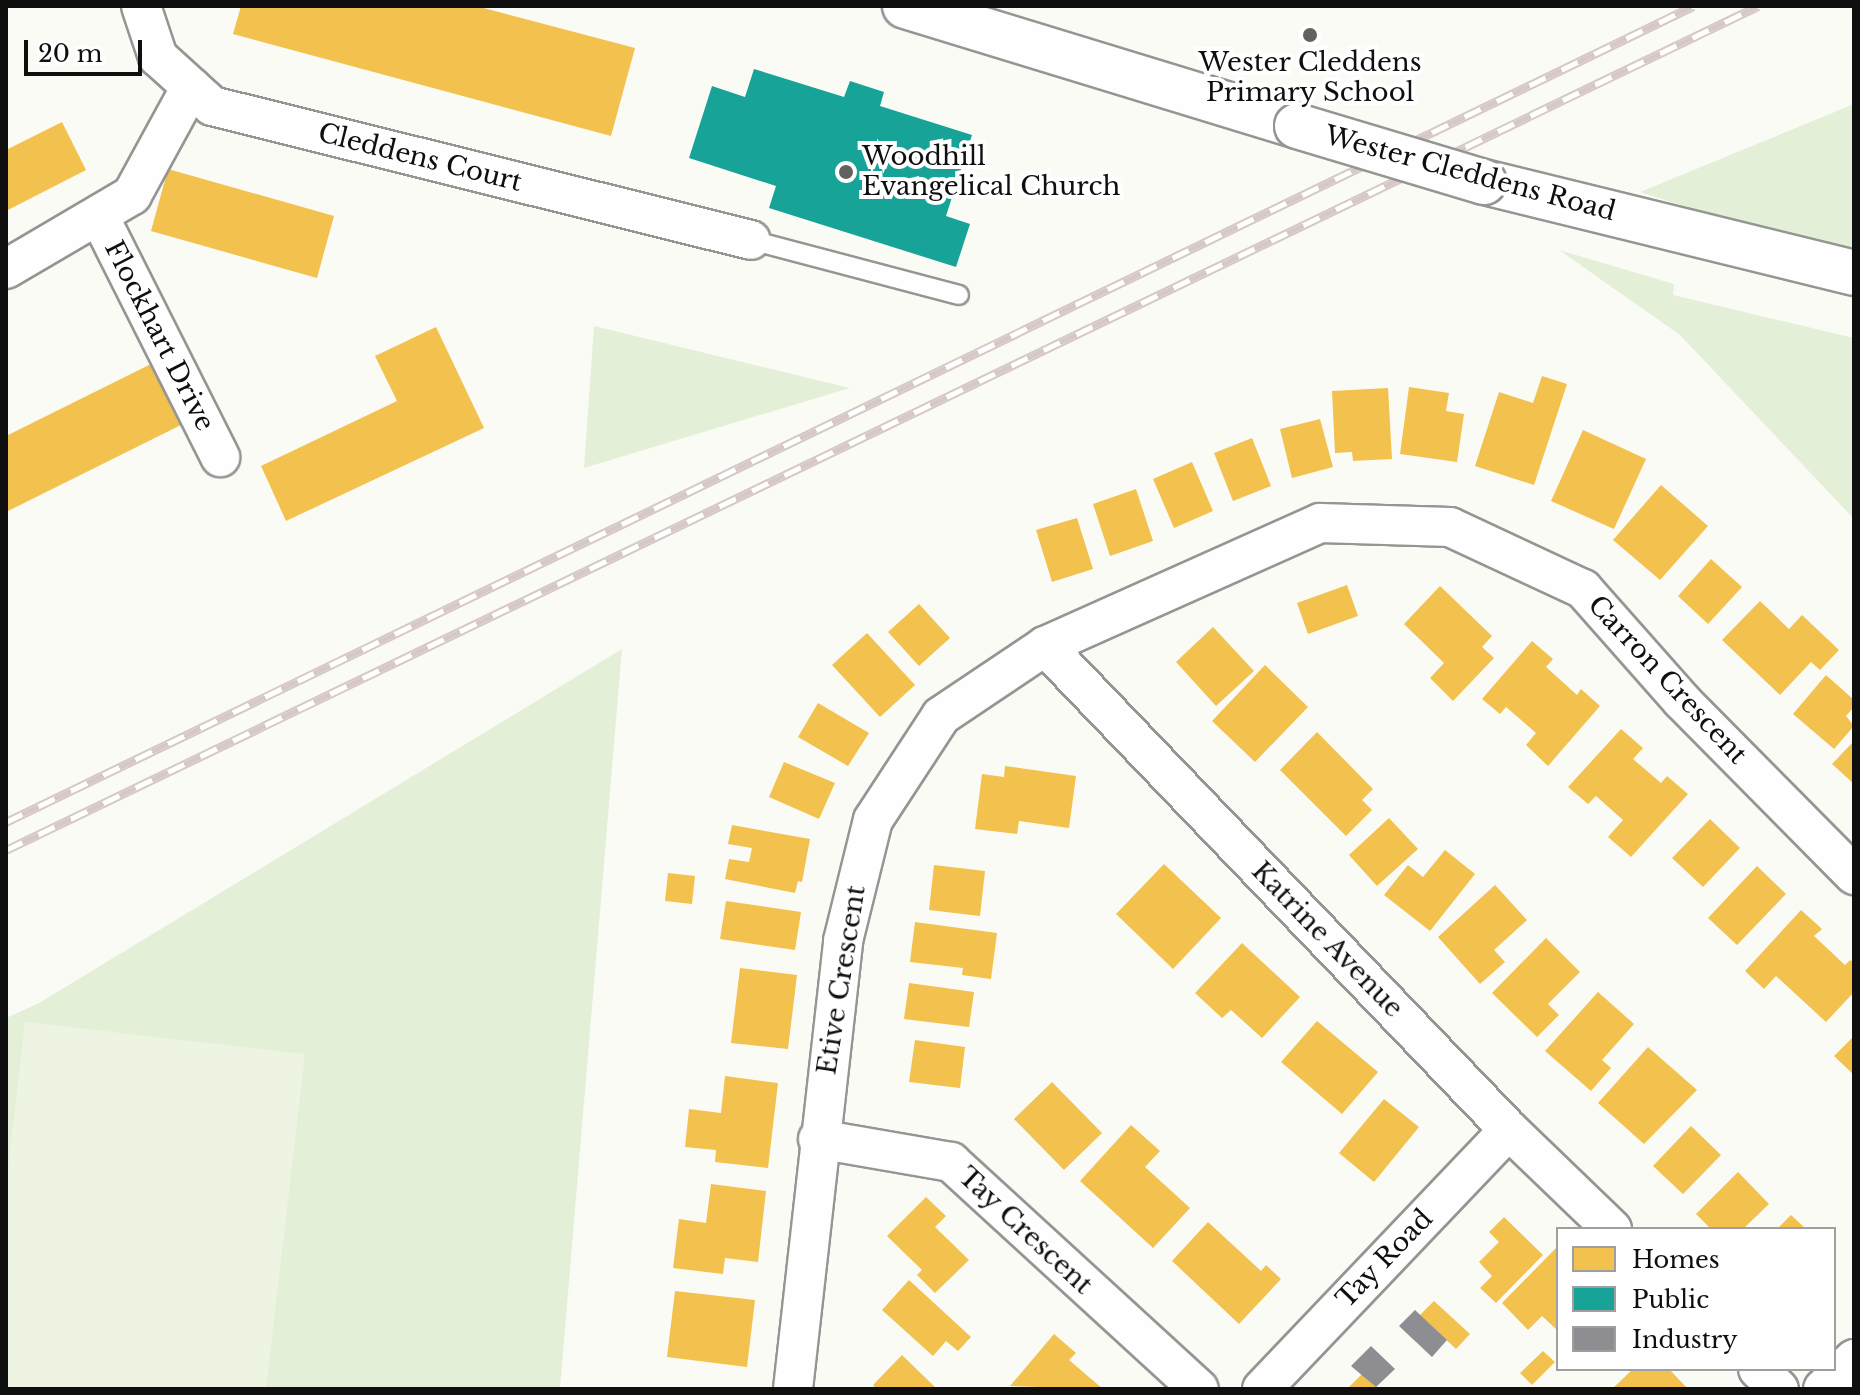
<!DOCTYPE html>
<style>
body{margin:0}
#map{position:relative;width:1860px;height:1395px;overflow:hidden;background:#fbfbf6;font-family:"Libre Baskerville",serif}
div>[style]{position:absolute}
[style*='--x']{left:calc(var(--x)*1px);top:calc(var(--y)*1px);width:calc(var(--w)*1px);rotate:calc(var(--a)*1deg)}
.green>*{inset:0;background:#e4efd8}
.pitch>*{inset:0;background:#edf4e1}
.homes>*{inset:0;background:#f2c14e}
.public>*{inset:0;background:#17a398}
.industry>*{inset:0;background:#8d8d92}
.roads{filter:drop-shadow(2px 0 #959593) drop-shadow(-2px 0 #959593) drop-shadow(0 2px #959593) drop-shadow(0 -2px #959593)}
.service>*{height:18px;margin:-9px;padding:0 9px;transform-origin:9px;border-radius:9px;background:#fefefe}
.minor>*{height:38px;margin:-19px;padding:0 19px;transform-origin:19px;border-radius:19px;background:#fefefe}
.tertiary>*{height:44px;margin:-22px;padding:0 22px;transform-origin:22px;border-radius:22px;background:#fefefe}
.rail>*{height:9px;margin-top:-4.5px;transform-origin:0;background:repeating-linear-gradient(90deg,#fff 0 18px,#d6c8c6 0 36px);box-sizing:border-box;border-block:2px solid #d6c8c6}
.bridges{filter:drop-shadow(2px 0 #959593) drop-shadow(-2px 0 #959593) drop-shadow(0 2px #959593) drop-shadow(0 -2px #959593)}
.tertiary-bridge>*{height:44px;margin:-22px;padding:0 22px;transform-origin:22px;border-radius:22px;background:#fefefe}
.dots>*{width:22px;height:22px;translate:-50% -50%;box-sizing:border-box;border:4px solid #fff;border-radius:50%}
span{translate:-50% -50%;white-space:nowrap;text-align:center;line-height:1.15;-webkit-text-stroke:8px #fff;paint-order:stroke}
.poi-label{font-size:26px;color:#0f0f0f}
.left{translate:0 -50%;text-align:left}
.street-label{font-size:26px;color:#0f0f0f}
.frame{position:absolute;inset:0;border:8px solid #0f0f0f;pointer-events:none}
.legend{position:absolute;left:1556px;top:1227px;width:280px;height:144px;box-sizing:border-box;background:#fff;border:2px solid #9f9f9f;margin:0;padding:10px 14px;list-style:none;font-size:24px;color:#0f0f0f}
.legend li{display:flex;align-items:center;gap:16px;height:40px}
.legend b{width:40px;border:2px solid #9f9f9f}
.scale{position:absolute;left:24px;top:40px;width:118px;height:36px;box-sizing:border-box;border:4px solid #0f0f0f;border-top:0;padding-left:10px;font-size:24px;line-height:28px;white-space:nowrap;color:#0f0f0f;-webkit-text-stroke:6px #fff;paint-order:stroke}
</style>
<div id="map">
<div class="green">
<i style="clip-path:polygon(1854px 104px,1854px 252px,1793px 240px,1640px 192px)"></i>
<i style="clip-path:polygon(1559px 250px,1674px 284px,1673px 295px,1854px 338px,1854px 519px,1680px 335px)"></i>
<i style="clip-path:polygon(594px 326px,850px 388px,584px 468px)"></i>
<i style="clip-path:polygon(622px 649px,560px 1389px,6px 1389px,6px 1018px,39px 1003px)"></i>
</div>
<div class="pitch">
<i style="clip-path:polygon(25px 1022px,305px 1054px,266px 1389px,6px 1389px,6px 1186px)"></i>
</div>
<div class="homes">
<i style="clip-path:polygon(241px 6px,476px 6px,635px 48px,611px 136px,233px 34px)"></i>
<i style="clip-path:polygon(62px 122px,86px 170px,6px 211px,6px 150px)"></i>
<i style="clip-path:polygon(168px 169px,334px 216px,317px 278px,151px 231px)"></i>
<i style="clip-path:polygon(436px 327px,484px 428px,286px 521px,261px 466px,397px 401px,375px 356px)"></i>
<i style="clip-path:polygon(151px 364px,181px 425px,6px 512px,6px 436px)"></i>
<i style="clip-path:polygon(1542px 376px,1567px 384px,1534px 485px,1475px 466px,1499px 392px,1533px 403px)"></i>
<i style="clip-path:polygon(1409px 387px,1449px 393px,1446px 411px,1464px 414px,1457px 462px,1400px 454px)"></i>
<i style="clip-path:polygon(1388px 388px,1392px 459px,1353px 461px,1352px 452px,1335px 453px,1332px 391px)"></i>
<i style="clip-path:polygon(1320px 419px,1333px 467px,1292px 478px,1280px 429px)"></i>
<i style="clip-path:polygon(1583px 430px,1646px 459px,1614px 529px,1551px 501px)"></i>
<i style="clip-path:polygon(1252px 438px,1271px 486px,1233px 501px,1214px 453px)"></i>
<i style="clip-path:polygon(1192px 462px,1213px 511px,1174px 528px,1153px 479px)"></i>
<i style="clip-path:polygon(1661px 485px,1708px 526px,1660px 580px,1613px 540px)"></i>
<i style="clip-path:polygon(1136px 489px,1153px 541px,1110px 556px,1093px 504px)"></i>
<i style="clip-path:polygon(1077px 518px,1093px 569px,1052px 582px,1036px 530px)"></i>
<i style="clip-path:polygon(1711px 559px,1742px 587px,1708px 624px,1678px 596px)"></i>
<i style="clip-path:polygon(1347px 585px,1358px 616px,1308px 634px,1297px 603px)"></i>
<i style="clip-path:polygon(1440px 586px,1492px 636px,1482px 647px,1494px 658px,1453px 701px,1430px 678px,1444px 663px,1404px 624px)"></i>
<i style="clip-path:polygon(1760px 601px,1789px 629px,1802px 615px,1839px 650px,1820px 670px,1811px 662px,1780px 695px,1722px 640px)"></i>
<i style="clip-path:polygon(919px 604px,950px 638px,919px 666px,888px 632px)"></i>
<i style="clip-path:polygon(1213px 627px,1254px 671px,1216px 706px,1176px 662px)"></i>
<i style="clip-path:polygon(867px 633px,915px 685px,880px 717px,832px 665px)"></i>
<i style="clip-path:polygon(1532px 641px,1553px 659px,1546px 667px,1577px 695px,1581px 689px,1600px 706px,1548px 766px,1526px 745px,1536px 733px,1506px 707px,1500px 714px,1482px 699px)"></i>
<i style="clip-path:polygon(1265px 665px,1308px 707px,1255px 762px,1212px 721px)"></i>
<i style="clip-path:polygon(1826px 675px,1854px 700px,1854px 707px,1846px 716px,1854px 726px,1834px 749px,1793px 714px)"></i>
<i style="clip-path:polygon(818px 703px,869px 733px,848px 766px,798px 737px)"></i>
<i style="clip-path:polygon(1621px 729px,1643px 748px,1633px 759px,1661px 783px,1667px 776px,1688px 794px,1631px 857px,1608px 837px,1623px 820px,1596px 796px,1588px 804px,1568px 787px)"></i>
<i style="clip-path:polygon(1317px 732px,1373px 789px,1362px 800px,1372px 810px,1346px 836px,1280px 770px)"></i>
<i style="clip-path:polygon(1854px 741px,1854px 784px,1832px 764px)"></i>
<i style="clip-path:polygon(784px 762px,835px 783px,819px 819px,769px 797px)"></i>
<i style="clip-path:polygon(1005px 766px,1076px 776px,1069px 828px,1019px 821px,1017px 834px,975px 829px,982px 774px,1004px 777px)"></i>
<i style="clip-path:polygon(1389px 818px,1418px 849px,1377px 886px,1349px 855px)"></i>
<i style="clip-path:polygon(1710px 819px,1740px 848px,1703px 887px,1672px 858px)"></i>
<i style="clip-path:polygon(732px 825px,810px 839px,802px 882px,798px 881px,795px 893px,725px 879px,729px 859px,749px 862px,752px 848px,728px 844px)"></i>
<i style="clip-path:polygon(1445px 850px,1475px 874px,1430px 931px,1384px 895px,1408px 865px,1423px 877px)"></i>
<i style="clip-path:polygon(1164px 864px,1221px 918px,1173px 969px,1116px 914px)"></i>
<i style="clip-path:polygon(934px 865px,985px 871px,980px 916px,929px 910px)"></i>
<i style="clip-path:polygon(1757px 866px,1786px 894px,1737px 945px,1708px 918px)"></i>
<i style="clip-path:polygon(668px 873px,695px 876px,692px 904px,665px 901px)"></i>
<i style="clip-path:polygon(1495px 885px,1527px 920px,1494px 950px,1505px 962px,1480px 984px,1438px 937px)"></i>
<i style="clip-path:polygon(726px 901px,801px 912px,795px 950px,720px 939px)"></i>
<i style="clip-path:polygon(1801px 910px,1822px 929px,1814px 936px,1845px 965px,1850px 960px,1854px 963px,1854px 992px,1826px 1022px,1776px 976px,1764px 989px,1745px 971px)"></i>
<i style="clip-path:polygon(915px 922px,997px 933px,991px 979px,962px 975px,963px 968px,910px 962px)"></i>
<i style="clip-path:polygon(1546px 938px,1580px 972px,1548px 1004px,1559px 1015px,1537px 1037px,1492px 993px)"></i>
<i style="clip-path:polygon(1242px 943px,1300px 997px,1262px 1038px,1231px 1010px,1222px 1018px,1195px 993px)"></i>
<i style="clip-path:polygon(740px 968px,797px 975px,788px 1049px,731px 1043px)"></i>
<i style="clip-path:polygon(909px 983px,974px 992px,969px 1027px,904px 1019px)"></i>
<i style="clip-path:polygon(1598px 992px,1634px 1024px,1602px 1060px,1611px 1068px,1591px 1091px,1545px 1051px)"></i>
<i style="clip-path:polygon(1317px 1021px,1378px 1072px,1342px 1114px,1281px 1062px)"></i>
<i style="clip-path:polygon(1854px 1036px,1854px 1075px,1834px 1056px)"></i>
<i style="clip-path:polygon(915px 1040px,965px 1047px,960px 1088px,909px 1082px)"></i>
<i style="clip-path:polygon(1648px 1047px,1697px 1090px,1644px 1144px,1598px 1103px)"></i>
<i style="clip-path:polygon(725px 1076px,778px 1083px,768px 1168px,715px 1162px,716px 1150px,685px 1147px,689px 1109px,721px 1113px)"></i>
<i style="clip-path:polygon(1052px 1082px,1102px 1133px,1064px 1170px,1014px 1119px)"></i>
<i style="clip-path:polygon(1384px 1099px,1419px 1127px,1374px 1182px,1339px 1153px)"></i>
<i style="clip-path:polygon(1131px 1125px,1160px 1151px,1145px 1167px,1190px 1208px,1153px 1248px,1080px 1181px)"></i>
<i style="clip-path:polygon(1691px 1126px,1721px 1155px,1683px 1194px,1653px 1166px)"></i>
<i style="clip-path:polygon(1738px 1172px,1769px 1204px,1743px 1229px,1711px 1229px,1696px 1214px)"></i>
<i style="clip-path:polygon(711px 1184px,766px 1191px,758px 1262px,725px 1258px,723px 1274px,673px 1268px,679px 1219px,706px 1223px)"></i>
<i style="clip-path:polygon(926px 1197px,946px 1216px,935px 1227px,969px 1260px,935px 1293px,917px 1275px,922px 1270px,887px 1236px)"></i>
<i style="clip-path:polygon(1791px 1215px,1806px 1229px,1777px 1229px)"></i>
<i style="clip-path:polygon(1504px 1217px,1543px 1255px,1496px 1303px,1480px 1288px,1492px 1276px,1479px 1262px,1499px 1242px,1489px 1232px)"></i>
<i style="clip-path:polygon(1208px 1222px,1261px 1271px,1266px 1265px,1281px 1279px,1239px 1324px,1172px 1261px)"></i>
<i style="clip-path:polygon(1558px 1246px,1558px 1327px,1556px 1329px,1542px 1316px,1528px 1330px,1502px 1303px)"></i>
<i style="clip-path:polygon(909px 1280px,971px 1337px,958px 1351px,946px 1341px,933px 1356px,882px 1310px)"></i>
<i style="clip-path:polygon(675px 1291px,755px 1300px,747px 1367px,667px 1357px)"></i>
<i style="clip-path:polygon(1434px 1301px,1470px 1334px,1456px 1349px,1420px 1315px)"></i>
<i style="clip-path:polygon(1054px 1334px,1076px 1353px,1069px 1360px,1103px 1389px,1010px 1386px)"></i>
<i style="clip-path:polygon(1543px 1351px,1555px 1362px,1532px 1385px,1520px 1373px)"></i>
<i style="clip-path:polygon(902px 1355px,937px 1389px,877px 1389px,873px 1385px)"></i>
<i style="clip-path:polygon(1633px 1369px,1669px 1369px,1688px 1389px,1612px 1389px)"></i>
<i style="clip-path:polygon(1362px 1374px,1378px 1389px,1347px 1389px)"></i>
</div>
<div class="public">
<i style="clip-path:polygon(754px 69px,844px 97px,850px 81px,884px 92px,880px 106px,972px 135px,946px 216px,970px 224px,956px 267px,769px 208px,776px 186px,689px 158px,712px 86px,745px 97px)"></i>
</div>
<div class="industry">
<i style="clip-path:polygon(1415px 1310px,1447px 1340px,1432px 1357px,1399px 1326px)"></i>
<i style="clip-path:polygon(1371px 1346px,1395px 1369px,1376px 1387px,1351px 1366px)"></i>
</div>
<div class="roads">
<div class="service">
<i style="--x:751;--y:240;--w:215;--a:14.8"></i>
</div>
<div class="minor">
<i style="--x:141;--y:6;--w:54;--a:71.6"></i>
<i style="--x:158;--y:57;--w:73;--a:42.2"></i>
<i style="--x:212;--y:106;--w:555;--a:13.96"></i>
<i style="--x:99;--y:216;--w:270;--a:63.3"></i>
<i style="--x:6;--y:269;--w:146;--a:-30.4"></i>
<i style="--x:132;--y:195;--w:123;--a:-61.4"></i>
<i style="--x:1045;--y:646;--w:670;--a:46.21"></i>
<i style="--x:1509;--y:1130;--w:143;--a:43.9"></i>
<i style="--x:818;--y:1139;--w:135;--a:9.8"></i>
<i style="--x:951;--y:1162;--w:336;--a:42.5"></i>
<i style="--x:1758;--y:1369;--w:29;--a:44"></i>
<i style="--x:793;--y:1389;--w:451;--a:-83.6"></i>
<i style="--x:843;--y:941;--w:125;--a:-76.1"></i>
<i style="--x:873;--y:820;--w:124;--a:-56.8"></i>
<i style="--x:941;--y:716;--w:125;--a:-33.9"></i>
<i style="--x:1045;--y:646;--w:301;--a:-24.1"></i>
<i style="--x:1320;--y:523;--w:130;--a:1.8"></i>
<i style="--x:1450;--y:527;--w:147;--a:25"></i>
<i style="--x:1583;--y:589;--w:149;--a:48.5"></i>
<i style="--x:1682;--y:701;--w:245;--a:45.3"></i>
<i style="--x:1262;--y:1389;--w:358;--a:-46.4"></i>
<i style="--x:1823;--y:1389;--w:43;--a:-44.1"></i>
</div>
<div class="tertiary">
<i style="--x:905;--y:6;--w:410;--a:17"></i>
<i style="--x:1484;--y:182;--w:381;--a:13.8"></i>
</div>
</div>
<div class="rail">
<i style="--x:6;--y:822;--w:1874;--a:-25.81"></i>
<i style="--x:6;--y:850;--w:1945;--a:-25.72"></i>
</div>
<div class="bridges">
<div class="tertiary-bridge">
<i style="--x:1297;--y:126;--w:195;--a:16.7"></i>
</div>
</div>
<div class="dots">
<i style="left:1310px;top:35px;background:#626260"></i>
<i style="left:846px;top:172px;background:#626260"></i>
</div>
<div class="poi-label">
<span style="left:1310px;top:78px">Wester Cleddens<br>Primary School</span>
<span class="left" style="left:862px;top:172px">Woodhill<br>Evangelical Church</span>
</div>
<div class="street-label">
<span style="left:420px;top:158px;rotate:14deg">Cleddens Court</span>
<span style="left:1470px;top:174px;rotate:15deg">Wester Cleddens Road</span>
<span style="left:159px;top:336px;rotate:63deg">Flockhart Drive</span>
<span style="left:1667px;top:680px;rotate:47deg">Carron Crescent</span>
<span style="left:1327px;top:940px;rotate:46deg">Katrine Avenue</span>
<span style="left:842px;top:980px;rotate:-81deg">Etive Crescent</span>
<span style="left:1025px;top:1231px;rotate:43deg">Tay Crescent</span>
<span style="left:1385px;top:1259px;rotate:-46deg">Tay Road</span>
</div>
<div class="frame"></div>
<ul class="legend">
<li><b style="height:22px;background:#f2c14e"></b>Homes</li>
<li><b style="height:22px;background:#17a398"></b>Public</li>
<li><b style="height:22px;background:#8d8d92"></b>Industry</li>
</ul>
<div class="scale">20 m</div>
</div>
